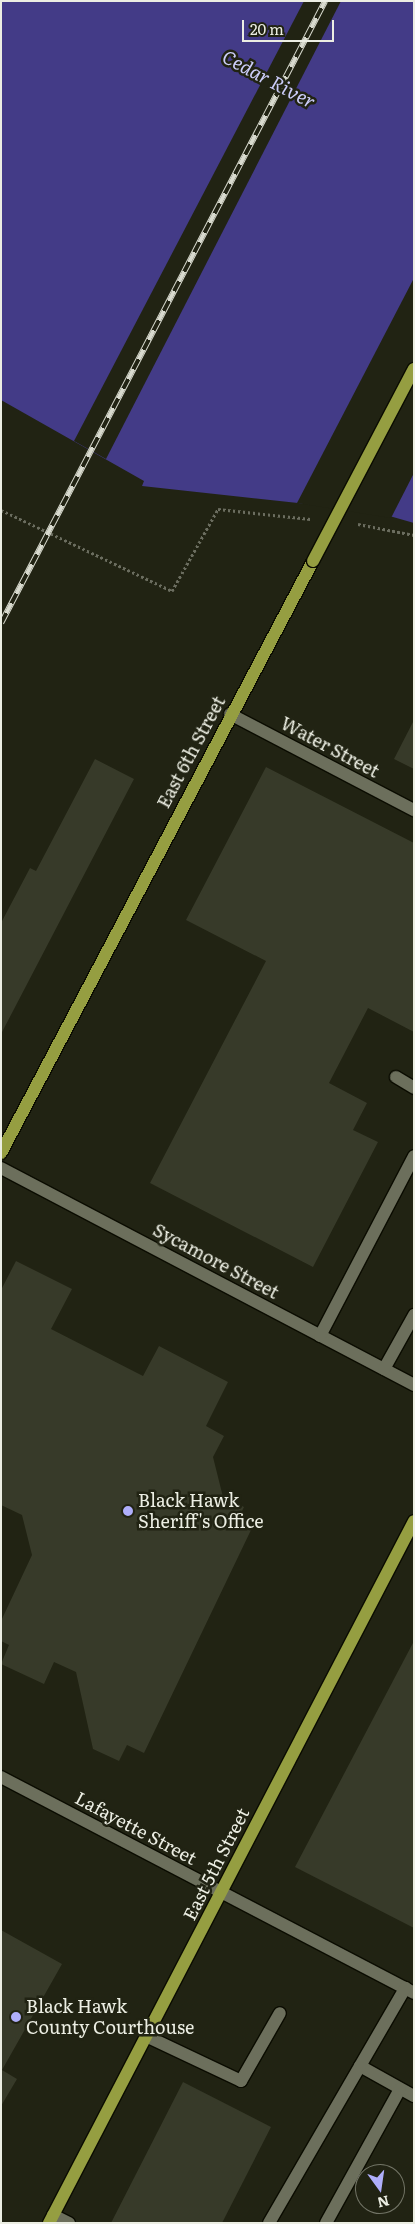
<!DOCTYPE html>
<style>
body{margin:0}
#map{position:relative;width:415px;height:2224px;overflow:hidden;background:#212313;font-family:Literata,serif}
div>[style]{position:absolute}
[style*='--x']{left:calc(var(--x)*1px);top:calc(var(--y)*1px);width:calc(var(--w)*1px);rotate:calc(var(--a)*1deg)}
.water>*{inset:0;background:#433b87}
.pier>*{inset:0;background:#212313}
.building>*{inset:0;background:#373a29}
.path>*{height:3px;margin-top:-1.5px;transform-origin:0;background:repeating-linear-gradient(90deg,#6b6d5f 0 2.5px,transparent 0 5px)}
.roads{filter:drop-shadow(1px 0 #0b0c01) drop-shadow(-1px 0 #0b0c01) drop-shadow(0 1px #0b0c01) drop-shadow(0 -1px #0b0c01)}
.minor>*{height:12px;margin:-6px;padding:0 6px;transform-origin:6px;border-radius:6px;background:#6c6f5c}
.major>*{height:12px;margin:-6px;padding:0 6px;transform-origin:6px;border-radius:6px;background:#959e41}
.rail>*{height:5.5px;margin-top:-2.75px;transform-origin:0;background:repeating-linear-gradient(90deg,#212313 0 11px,#d8dace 0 22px);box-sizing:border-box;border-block:1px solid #d8dace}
.bridges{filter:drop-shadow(1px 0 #0b0c01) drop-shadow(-1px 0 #0b0c01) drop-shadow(0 1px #0b0c01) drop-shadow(0 -1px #0b0c01)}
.major-bridge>*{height:12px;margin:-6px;padding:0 6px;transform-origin:6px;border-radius:6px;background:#959e41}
.dots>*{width:14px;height:14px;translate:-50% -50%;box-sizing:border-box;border:2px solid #212313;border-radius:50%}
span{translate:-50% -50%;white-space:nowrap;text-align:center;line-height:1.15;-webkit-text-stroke:5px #212313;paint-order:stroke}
.street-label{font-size:18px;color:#eceee3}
.poi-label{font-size:18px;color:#eceee3}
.left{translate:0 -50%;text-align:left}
.water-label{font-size:19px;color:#cccdf9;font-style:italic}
.frame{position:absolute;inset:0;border:2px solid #eceee3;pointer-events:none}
.north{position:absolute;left:355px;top:2164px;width:50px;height:50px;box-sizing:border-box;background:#212313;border:1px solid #727466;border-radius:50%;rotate:166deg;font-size:14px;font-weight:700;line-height:20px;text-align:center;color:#eceee3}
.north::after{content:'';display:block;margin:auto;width:18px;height:22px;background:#afaefa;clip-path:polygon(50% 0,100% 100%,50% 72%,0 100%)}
.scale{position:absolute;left:242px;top:20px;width:92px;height:22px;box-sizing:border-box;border:2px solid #eceee3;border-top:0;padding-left:6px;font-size:15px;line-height:18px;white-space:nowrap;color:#eceee3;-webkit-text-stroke:4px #212313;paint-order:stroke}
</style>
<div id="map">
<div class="water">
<i style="clip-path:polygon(1px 1px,414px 1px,414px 523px,372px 511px,142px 486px,144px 481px,1px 400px)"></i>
</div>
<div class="pier">
<i style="clip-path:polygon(304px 1px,341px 1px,106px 459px,74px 441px)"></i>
<i style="clip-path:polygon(414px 278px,414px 473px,391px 518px,297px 503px)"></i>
</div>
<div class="building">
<i style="clip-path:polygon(414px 720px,414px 769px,394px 759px)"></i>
<i style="clip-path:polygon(95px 759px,134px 779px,1px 1034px,1px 923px,30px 868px,36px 871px)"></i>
<i style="clip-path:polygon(266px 767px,414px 843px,414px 1032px,368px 1008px,329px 1083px,367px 1103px,353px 1130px,378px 1142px,313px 1267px,150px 1183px,266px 961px,186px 920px)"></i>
<i style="clip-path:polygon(16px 1261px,72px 1289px,51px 1329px,143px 1376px,159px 1346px,228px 1382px,206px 1426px,224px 1436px,213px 1457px,223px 1497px,244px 1507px,236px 1523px,251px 1530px,144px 1753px,127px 1745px,119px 1761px,93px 1749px,76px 1672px,54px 1662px,44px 1684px,1px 1664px,9px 1645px,1px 1641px,1px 1621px,32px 1555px,22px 1515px,1px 1505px,1px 1290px)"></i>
<i style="clip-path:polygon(414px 1641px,414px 1928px,295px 1867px)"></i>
<i style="clip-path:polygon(1px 1930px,62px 1964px,2px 2070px,17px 2079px,1px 2106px)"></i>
<i style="clip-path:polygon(183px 2082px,271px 2127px,222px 2223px,111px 2223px)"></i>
</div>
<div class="path">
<i style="--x:1;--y:510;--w:189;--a:25.3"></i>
<i style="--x:172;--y:591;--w:94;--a:-60.7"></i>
<i style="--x:218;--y:509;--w:93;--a:6.2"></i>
<i style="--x:358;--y:524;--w:57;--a:11.1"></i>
</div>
<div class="roads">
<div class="minor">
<i style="--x:230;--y:714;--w:208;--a:27.6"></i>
<i style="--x:396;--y:1077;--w:21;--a:31"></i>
<i style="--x:1;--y:1168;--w:467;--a:27.7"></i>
<i style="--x:320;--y:1336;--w:203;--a:-62.4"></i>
<i style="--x:384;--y:1369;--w:62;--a:-60.9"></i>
<i style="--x:1;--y:1777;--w:466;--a:27.6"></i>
<i style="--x:146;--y:2036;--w:105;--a:25.3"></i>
<i style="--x:241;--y:2081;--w:78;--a:-60.2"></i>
<i style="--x:360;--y:2066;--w:62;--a:29.1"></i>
<i style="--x:53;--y:2215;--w:18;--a:27"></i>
<i style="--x:269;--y:2223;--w:272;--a:-59.9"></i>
<i style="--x:326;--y:2223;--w:153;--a:-61.1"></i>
</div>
<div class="major">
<i style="--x:1;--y:1153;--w:669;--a:-62.21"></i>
<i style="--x:49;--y:2223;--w:791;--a:-62.53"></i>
</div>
</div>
<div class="rail">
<i style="--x:1;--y:623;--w:701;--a:-62.48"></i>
</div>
<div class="bridges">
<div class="major-bridge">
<i style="--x:313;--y:561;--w:217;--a:-62.3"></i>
</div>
</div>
<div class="dots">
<i style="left:128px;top:1511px;background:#afaefa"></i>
<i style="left:16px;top:2017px;background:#afaefa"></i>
</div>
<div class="street-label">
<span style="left:330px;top:747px;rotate:28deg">Water Street</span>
<span style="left:191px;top:752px;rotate:-62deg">East 6th Street</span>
<span style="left:216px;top:1261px;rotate:28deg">Sycamore Street</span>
<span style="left:136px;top:1828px;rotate:28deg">Lafayette Street</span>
<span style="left:216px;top:1864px;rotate:-63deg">East 5th Street</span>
</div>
<div class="poi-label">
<span class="left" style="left:138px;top:1511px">Black Hawk<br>Sheriff's Office</span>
<span class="left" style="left:26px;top:2017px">Black Hawk<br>County Courthouse</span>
</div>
<div class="water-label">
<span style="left:269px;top:79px;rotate:28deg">Cedar River</span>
</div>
<div class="frame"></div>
<div class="north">N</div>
<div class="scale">20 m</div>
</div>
